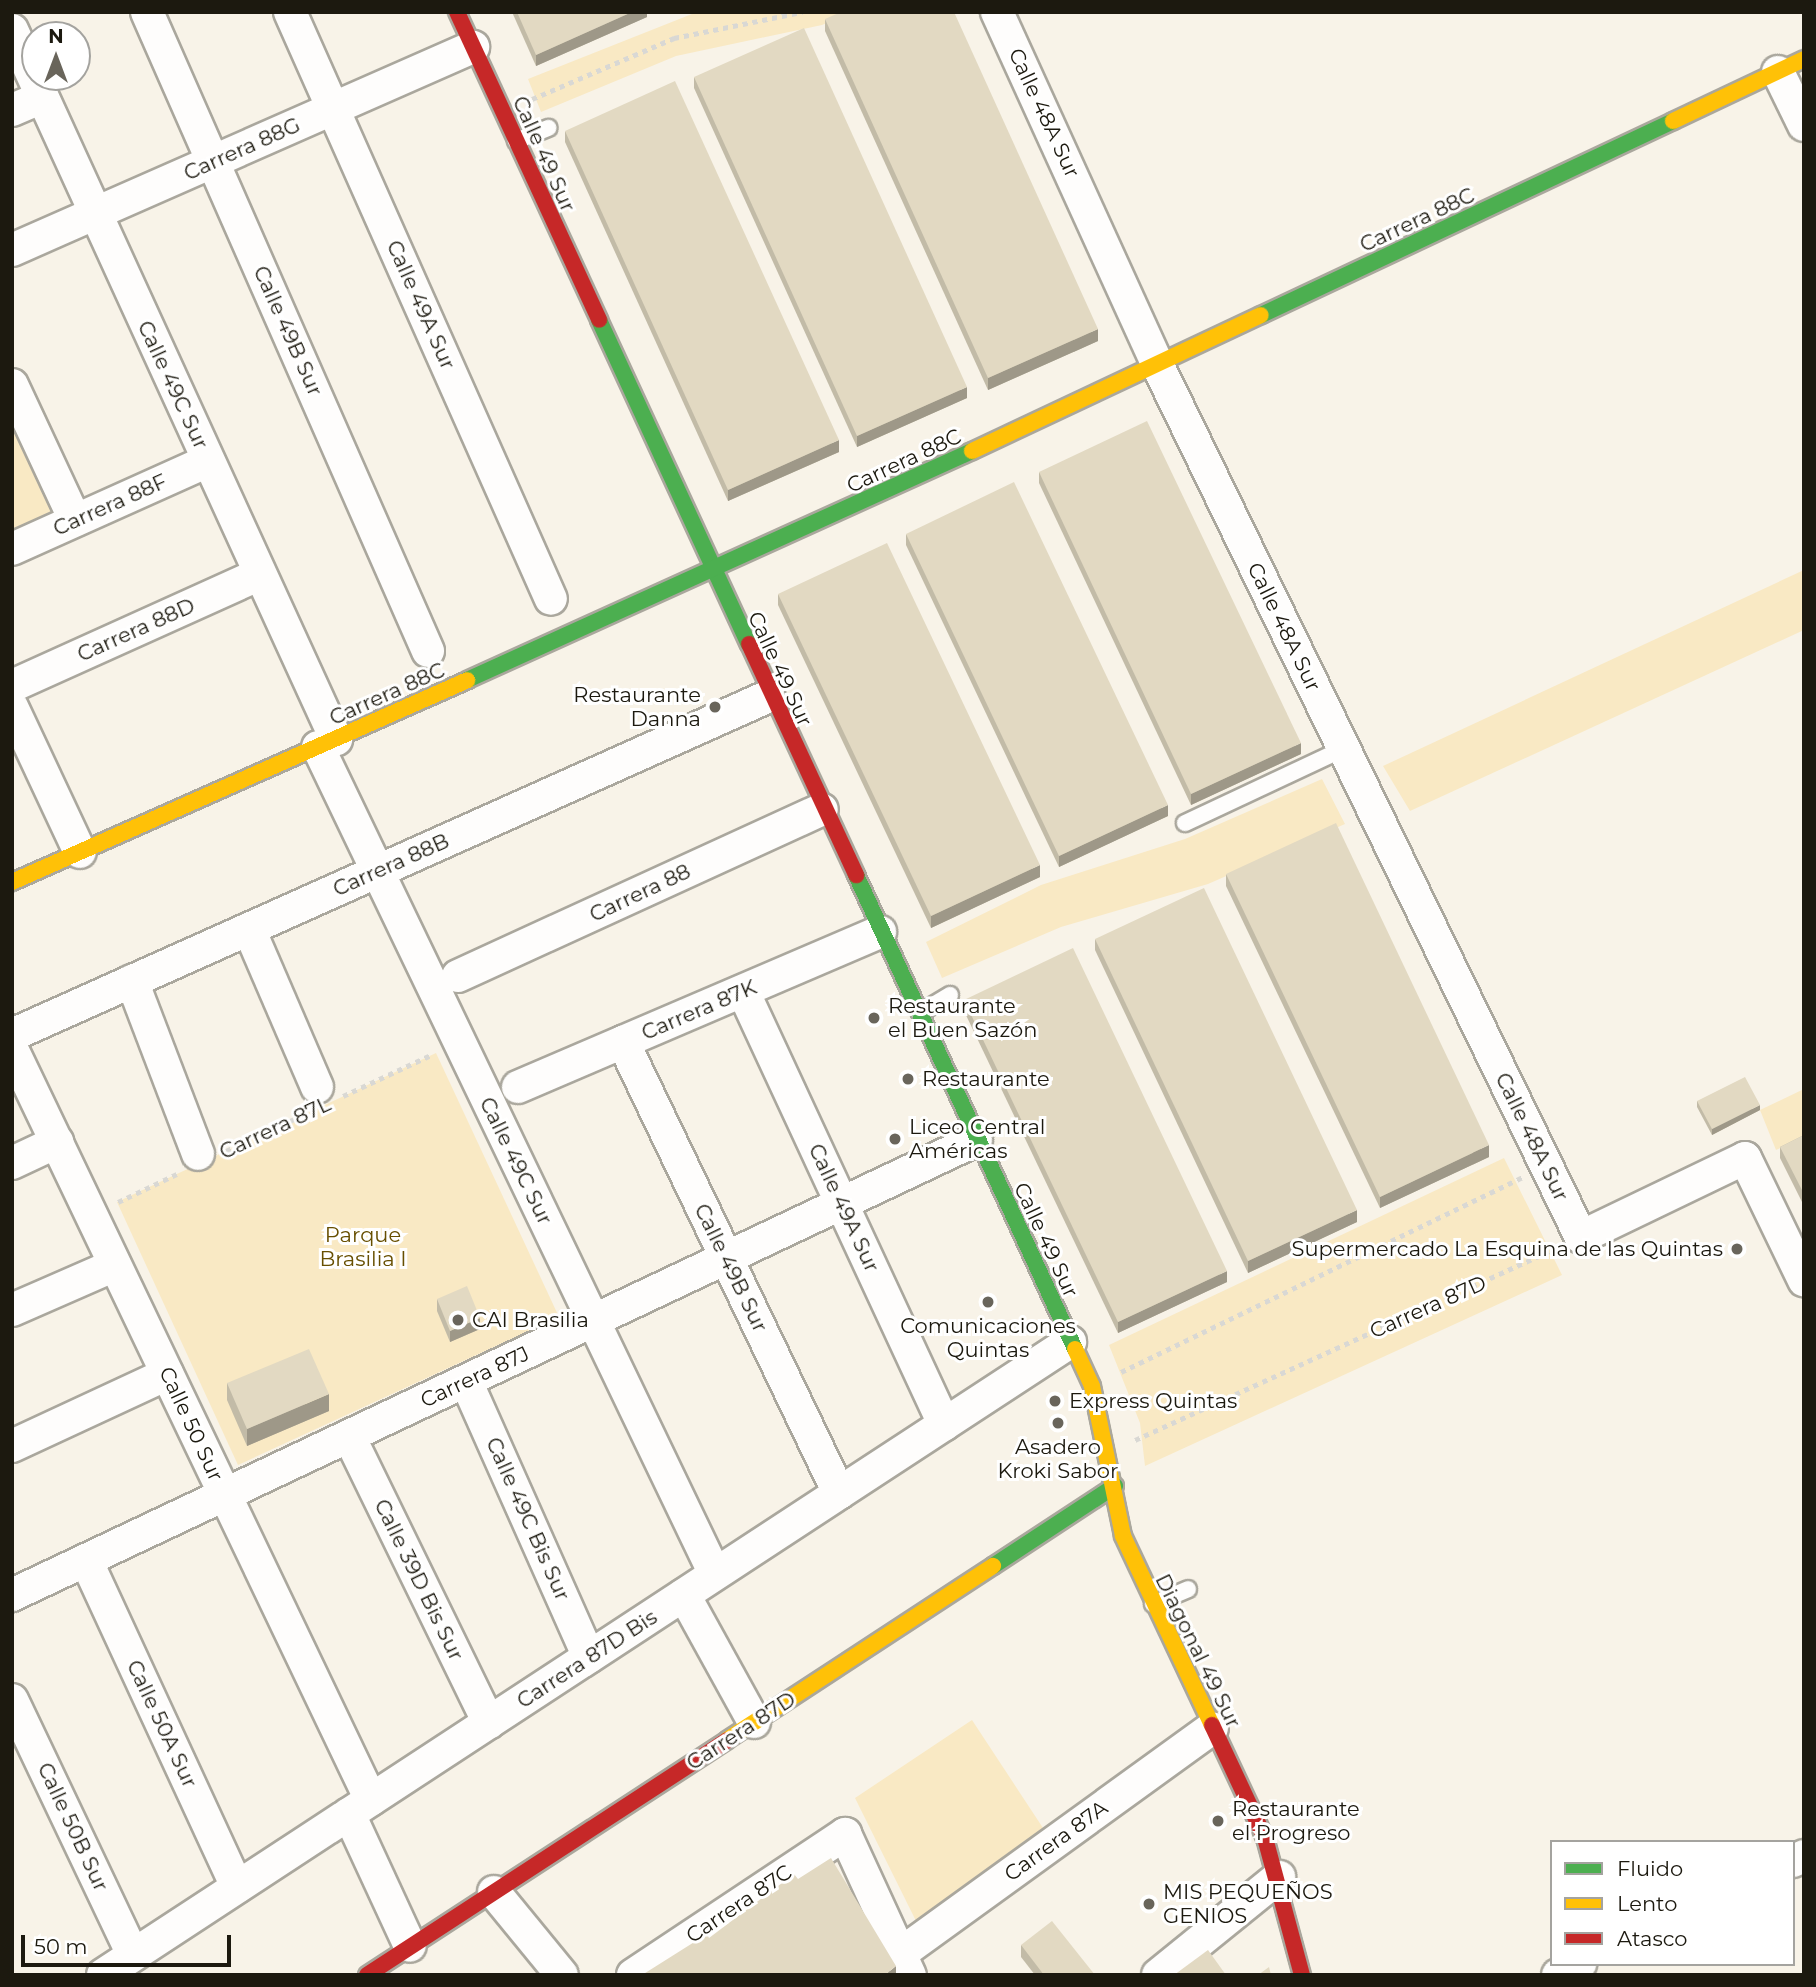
<!DOCTYPE html>
<meta charset="utf-8">
<style>
body{margin:0}
#map{position:relative;width:1816px;height:1987px;overflow:hidden;background:#f8f3e8;font-family:Montserrat,sans-serif}
div>[style]{position:absolute}
[style*='--x']{left:calc(var(--x)*1px);top:calc(var(--y)*1px);width:calc(var(--w)*1px);rotate:calc(var(--a)*1deg)}
.green>*{inset:0;background:#f9e9c4}
.path>*{height:4.5px;margin-top:-2.25px;transform-origin:0;background:repeating-linear-gradient(90deg,#d9d8d4 0 5px,transparent 0 10px)}
.roads{filter:drop-shadow(2px 0 #aaa79d) drop-shadow(-2px 0 #aaa79d) drop-shadow(0 2px #aaa79d) drop-shadow(0 -2px #aaa79d)}
.lane>*{height:16px;margin:-8px;padding:0 8px;transform-origin:8px;border-radius:8px;background:#fefdfc}
.street>*{height:32px;margin:-16px;padding:0 16px;transform-origin:16px;border-radius:16px;background:#fefdfc}
.fast>*{height:16px;margin:-8px;padding:0 8px;transform-origin:8px;border-radius:8px;background:#4caf50}
.slow>*{height:16px;margin:-8px;padding:0 8px;transform-origin:8px;border-radius:8px;background:#ffc107}
.jam>*{height:16px;margin:-8px;padding:0 8px;transform-origin:8px;border-radius:8px;background:#c62828}
.wall>*{inset:0;background:#c2bba7}
.shaded-wall>*{inset:0;background:#9e9888}
.building>*{inset:0;background:#e2d9c2}
.dots>*{width:19px;height:19px;translate:-50% -50%;box-sizing:border-box;border:4px solid #fff;border-radius:50%}
span{translate:-50% -50%;white-space:nowrap;text-align:center;line-height:1.15;-webkit-text-stroke:6px #fff;paint-order:stroke}
.street-label{font-size:21px;color:#1c190f}
.poi-label{font-size:21px;color:#1c190f}
.right{translate:-100% -50%;text-align:right}
.left{translate:0 -50%;text-align:left}
.park-label{font-size:21px;color:#674f01}
.frame{position:absolute;inset:0;border:14px solid #1c190f;pointer-events:none}
.legend{position:absolute;left:1550px;top:1840px;width:245px;height:126px;box-sizing:border-box;background:#fff;border:2px solid #a4a39f;margin:0;padding:9px 12px;list-style:none;font-size:21px;color:#1c190f}
.legend li{display:flex;align-items:center;gap:14px;height:35px}
.legend b{width:35px;border:2px solid #a4a39f}
.north{position:absolute;left:21px;top:21px;width:70px;height:70px;box-sizing:border-box;background:#fff;border:2px solid #a4a39f;border-radius:50%;rotate:0deg;font-size:19px;font-weight:700;line-height:28px;text-align:center;color:#1c190f}
.north::after{content:'';display:block;margin:auto;width:24px;height:32px;background:#69655b;clip-path:polygon(50% 0,100% 100%,50% 72%,0 100%)}
.scale{position:absolute;left:21px;top:1935px;width:210px;height:32px;box-sizing:border-box;border:4px solid #1c190f;border-top:0;padding-left:9px;font-size:21px;line-height:24px;white-space:nowrap;color:#1c190f;-webkit-text-stroke:5px #fff;paint-order:stroke}
</style>
<div id="map">
<div class="green">
<i style="clip-path:polygon(697px 12px,854px 12px,822px 25px,676px 56px,541px 112px,528px 79px)"></i>
<i style="clip-path:polygon(12px 408px,60px 513px,12px 534px)"></i>
<i style="clip-path:polygon(1804px 570px,1804px 630px,1410px 811px,1383px 766px)"></i>
<i style="clip-path:polygon(1322px 779px,1345px 824px,1208px 884px,1061px 927px,942px 978px,926px 942px,1041px 885px,1185px 839px)"></i>
<i style="clip-path:polygon(436px 1053px,559px 1317px,238px 1465px,117px 1202px)"></i>
<i style="clip-path:polygon(1804px 1089px,1804px 1137px,1776px 1150px,1760px 1110px)"></i>
<i style="clip-path:polygon(1504px 1158px,1562px 1275px,1145px 1466px,1140px 1423px,1109px 1345px)"></i>
<i style="clip-path:polygon(972px 1720px,1045px 1831px,918px 1925px,855px 1798px)"></i>
</div>
<div class="path">
<i style="--x:532;--y:99;--w:155;--a:-23.2"></i>
<i style="--x:674;--y:38;--w:131;--a:-11.5"></i>
<i style="--x:343;--y:1096;--w:99;--a:-25"></i>
<i style="--x:226;--y:1151;--w:89;--a:-25.1"></i>
<i style="--x:118;--y:1202;--w:65;--a:-25.4"></i>
<i style="--x:1121;--y:1372;--w:446;--a:-25.9"></i>
<i style="--x:1135;--y:1440;--w:460;--a:-24.5"></i>
</div>
<div class="roads">
<div class="lane">
<i style="--x:516;--y:141;--w:35;--a:-22"></i>
<i style="--x:1185;--y:823;--w:174;--a:-25.1"></i>
<i style="--x:920;--y:1013;--w:35;--a:-31"></i>
<i style="--x:1153;--y:1604;--w:38;--a:-23"></i>
</div>
<div class="street">
<i style="--x:147;--y:12;--w:698;--a:66.26"></i>
<i style="--x:290;--y:12;--w:642;--a:66.03"></i>
<i style="--x:997;--y:12;--w:389;--a:65.5"></i>
<i style="--x:1158;--y:366;--w:968;--a:64.1"></i>
<i style="--x:1581;--y:1237;--w:182;--a:-25.7"></i>
<i style="--x:1745;--y:1158;--w:136;--a:64.2"></i>
<i style="--x:12;--y:30;--w:780;--a:65.44"></i>
<i style="--x:1778;--y:72;--w:59;--a:63.9"></i>
<i style="--x:12;--y:110;--w:33;--a:-23"></i>
<i style="--x:12;--y:250;--w:504;--a:-23.77"></i>
<i style="--x:12;--y:385;--w:149;--a:65"></i>
<i style="--x:12;--y:549;--w:215;--a:-24.2"></i>
<i style="--x:12;--y:686;--w:272;--a:-24.3"></i>
<i style="--x:12;--y:707;--w:160;--a:64.9"></i>
<i style="--x:318;--y:747;--w:917;--a:64.36"></i>
<i style="--x:249;--y:929;--w:172;--a:66.7"></i>
<i style="--x:458;--y:976;--w:400;--a:-24.6"></i>
<i style="--x:132;--y:981;--w:185;--a:69.1"></i>
<i style="--x:743;--y:991;--w:478;--a:65.1"></i>
<i style="--x:12;--y:1035;--w:829;--a:-24.12"></i>
<i style="--x:623;--y:1042;--w:500;--a:64.41"></i>
<i style="--x:12;--y:1049;--w:832;--a:64.45"></i>
<i style="--x:518;--y:1087;--w:394;--a:-23.2"></i>
<i style="--x:12;--y:1163;--w:50;--a:-25"></i>
<i style="--x:12;--y:1310;--w:112;--a:-23.6"></i>
<i style="--x:466;--y:1381;--w:302;--a:66"></i>
<i style="--x:349;--y:1436;--w:319;--a:64"></i>
<i style="--x:12;--y:1446;--w:171;--a:-24.9"></i>
<i style="--x:86;--y:1560;--w:360;--a:65.2"></i>
<i style="--x:12;--y:1595;--w:1066;--a:-25.27"></i>
<i style="--x:684;--y:1595;--w:145;--a:61.1"></i>
<i style="--x:12;--y:1700;--w:282;--a:64.6"></i>
<i style="--x:349;--y:1814;--w:145;--a:65.2"></i>
<i style="--x:1793;--y:1861;--w:12;--a:-24"></i>
<i style="--x:494;--y:1892;--w:107;--a:50.7"></i>
<i style="--x:900;--y:1954;--w:385;--a:-35.9"></i>
<i style="--x:103;--y:1975;--w:1156;--a:-33.21"></i>
<i style="--x:633;--y:1975;--w:255;--a:-33.6"></i>
<i style="--x:845;--y:1834;--w:155;--a:65.3"></i>
<i style="--x:1158;--y:1975;--w:156;--a:-39"></i>
<i style="--x:1558;--y:1975;--w:25;--a:-27"></i>
</div>
<div class="fast">
<i style="--x:1261;--y:315;--w:455;--a:-25.2"></i>
<i style="--x:599;--y:320;--w:357;--a:65.2"></i>
<i style="--x:467;--y:680;--w:554;--a:-24.39"></i>
<i style="--x:856;--y:875;--w:522;--a:65.2"></i>
<i style="--x:993;--y:1566;--w:146;--a:-33.3"></i>
</div>
<div class="slow">
<i style="--x:1673;--y:121;--w:145;--a:-25.3"></i>
<i style="--x:972;--y:451;--w:319;--a:-25.2"></i>
<i style="--x:12;--y:882;--w:498;--a:-23.9"></i>
<i style="--x:1075;--y:1349;--w:41;--a:65.3"></i>
<i style="--x:1092;--y:1386;--w:153;--a:78.3"></i>
<i style="--x:1123;--y:1536;--w:209;--a:64.8"></i>
<i style="--x:727;--y:1740;--w:318;--a:-33.2"></i>
</div>
<div class="jam">
<i style="--x:457;--y:12;--w:339;--a:65.2"></i>
<i style="--x:749;--y:644;--w:255;--a:65.1"></i>
<i style="--x:1212;--y:1725;--w:125;--a:64.9"></i>
<i style="--x:1265;--y:1838;--w:142;--a:74.9"></i>
<i style="--x:367;--y:1975;--w:430;--a:-33.1"></i>
</div>
</div>
<div class="wall">
<i style="clip-path:polygon(512px 12px,647px 12px,647px 17px,536px 66px)"></i>
<i style="clip-path:polygon(825px 19px,1098px 341px,988px 390px,825px 31px)"></i>
<i style="clip-path:polygon(694px 77px,967px 398px,857px 447px,694px 88px)"></i>
<i style="clip-path:polygon(565px 131px,839px 452px,728px 501px,565px 142px)"></i>
<i style="clip-path:polygon(1039px 472px,1301px 754px,1191px 805px,1039px 483px)"></i>
<i style="clip-path:polygon(906px 534px,1168px 816px,1059px 867px,906px 545px)"></i>
<i style="clip-path:polygon(778px 594px,1040px 877px,931px 928px,778px 605px)"></i>
<i style="clip-path:polygon(1226px 874px,1489px 1157px,1380px 1208px,1226px 886px)"></i>
<i style="clip-path:polygon(1095px 939px,1357px 1222px,1248px 1273px,1095px 950px)"></i>
<i style="clip-path:polygon(964px 1000px,1227px 1282px,1118px 1333px,964px 1011px)"></i>
<i style="clip-path:polygon(1697px 1101px,1760px 1110px,1712px 1135px,1697px 1107px)"></i>
<i style="clip-path:polygon(1804px 1135px,1804px 1206px,1780px 1158px,1780px 1147px)"></i>
<i style="clip-path:polygon(437px 1299px,480px 1329px,450px 1342px,437px 1311px)"></i>
<i style="clip-path:polygon(227px 1383px,329px 1411px,247px 1446px,227px 1400px)"></i>
<i style="clip-path:polygon(1021px 1945px,1095px 1975px,1035px 1975px,1021px 1957px)"></i>
</div>
<div class="shaded-wall">
<i style="clip-path:polygon(632px 12px,647px 12px,647px 17px,536px 66px,536px 55px)"></i>
<i style="clip-path:polygon(1098px 329px,1098px 341px,988px 390px,988px 378px)"></i>
<i style="clip-path:polygon(967px 387px,967px 398px,857px 447px,857px 436px)"></i>
<i style="clip-path:polygon(839px 440px,839px 452px,728px 501px,728px 490px)"></i>
<i style="clip-path:polygon(1301px 743px,1301px 754px,1191px 805px,1191px 794px)"></i>
<i style="clip-path:polygon(1168px 805px,1168px 816px,1059px 867px,1059px 856px)"></i>
<i style="clip-path:polygon(1040px 865px,1040px 877px,931px 928px,931px 916px)"></i>
<i style="clip-path:polygon(1760px 1105px,1760px 1110px,1712px 1135px,1712px 1129px)"></i>
<i style="clip-path:polygon(1489px 1145px,1489px 1157px,1380px 1208px,1380px 1197px)"></i>
<i style="clip-path:polygon(1357px 1210px,1357px 1222px,1248px 1273px,1248px 1261px)"></i>
<i style="clip-path:polygon(1227px 1271px,1227px 1282px,1118px 1333px,1118px 1322px)"></i>
<i style="clip-path:polygon(480px 1318px,480px 1329px,450px 1342px,450px 1331px)"></i>
<i style="clip-path:polygon(329px 1394px,329px 1411px,247px 1446px,247px 1429px)"></i>
<i style="clip-path:polygon(896px 1966px,896px 1975px,885px 1975px)"></i>
</div>
<div class="building">
<i style="clip-path:polygon(517px 12px,632px 12px,536px 55px)"></i>
<i style="clip-path:polygon(841px 12px,954px 12px,1098px 329px,988px 378px,825px 19px)"></i>
<i style="clip-path:polygon(804px 28px,967px 387px,857px 436px,694px 77px)"></i>
<i style="clip-path:polygon(675px 81px,839px 440px,728px 490px,565px 131px)"></i>
<i style="clip-path:polygon(1147px 421px,1301px 743px,1191px 794px,1039px 472px)"></i>
<i style="clip-path:polygon(1014px 482px,1168px 805px,1059px 856px,906px 534px)"></i>
<i style="clip-path:polygon(887px 543px,1040px 865px,931px 916px,778px 594px)"></i>
<i style="clip-path:polygon(1336px 823px,1489px 1145px,1380px 1197px,1226px 874px)"></i>
<i style="clip-path:polygon(1204px 888px,1357px 1210px,1248px 1261px,1095px 939px)"></i>
<i style="clip-path:polygon(1073px 948px,1227px 1271px,1118px 1322px,964px 1000px)"></i>
<i style="clip-path:polygon(1745px 1077px,1760px 1105px,1712px 1129px,1697px 1101px)"></i>
<i style="clip-path:polygon(1804px 1135px,1804px 1194px,1780px 1147px)"></i>
<i style="clip-path:polygon(467px 1286px,480px 1318px,450px 1331px,437px 1299px)"></i>
<i style="clip-path:polygon(309px 1349px,329px 1394px,247px 1429px,227px 1383px)"></i>
<i style="clip-path:polygon(831px 1858px,896px 1966px,885px 1975px,642px 1975px,707px 1934px,709px 1938px,794px 1874px,798px 1879px)"></i>
<i style="clip-path:polygon(1052px 1921px,1095px 1975px,1044px 1975px,1021px 1945px)"></i>
<i style="clip-path:polygon(1208px 1950px,1226px 1975px,1174px 1975px)"></i>
<i style="clip-path:polygon(1269px 1967px,1271px 1975px,1258px 1975px)"></i>
</div>
<div class="dots">
<i style="left:715px;top:707px;background:#69655b"></i>
<i style="left:874px;top:1018px;background:#69655b"></i>
<i style="left:908px;top:1079px;background:#69655b"></i>
<i style="left:895px;top:1139px;background:#69655b"></i>
<i style="left:1737px;top:1249px;background:#69655b"></i>
<i style="left:988px;top:1302px;background:#69655b"></i>
<i style="left:458px;top:1320px;background:#69655b"></i>
<i style="left:1055px;top:1401px;background:#69655b"></i>
<i style="left:1058px;top:1423px;background:#69655b"></i>
<i style="left:1218px;top:1821px;background:#69655b"></i>
<i style="left:1149px;top:1904px;background:#69655b"></i>
</div>
<div class="street-label">
<span style="left:1044px;top:113px;rotate:65deg">Calle 48A Sur</span>
<span style="left:242px;top:149px;rotate:-24deg">Carrera 88G</span>
<span style="left:544px;top:154px;rotate:66deg">Calle 49 Sur</span>
<span style="left:1417px;top:220px;rotate:-25deg">Carrera 88C</span>
<span style="left:421px;top:305px;rotate:66deg">Calle 49A Sur</span>
<span style="left:288px;top:331px;rotate:66deg">Calle 49B Sur</span>
<span style="left:173px;top:385px;rotate:65deg">Calle 49C Sur</span>
<span style="left:904px;top:461px;rotate:-25deg">Carrera 88C</span>
<span style="left:110px;top:505px;rotate:-24deg">Carrera 88F</span>
<span style="left:1284px;top:627px;rotate:64deg">Calle 48A Sur</span>
<span style="left:136px;top:630px;rotate:-24deg">Carrera 88D</span>
<span style="left:780px;top:669px;rotate:65deg">Calle 49 Sur</span>
<span style="left:387px;top:694px;rotate:-24deg">Carrera 88C</span>
<span style="left:391px;top:865px;rotate:-24deg">Carrera 88B</span>
<span style="left:640px;top:893px;rotate:-25deg">Carrera 88</span>
<span style="left:699px;top:1010px;rotate:-23deg">Carrera 87K</span>
<span style="left:275px;top:1128px;rotate:-25deg">Carrera 87L</span>
<span style="left:1532px;top:1137px;rotate:64deg">Calle 48A Sur</span>
<span style="left:516px;top:1161px;rotate:64deg">Calle 49C Sur</span>
<span style="left:844px;top:1208px;rotate:65deg">Calle 49A Sur</span>
<span style="left:1046px;top:1240px;rotate:65deg">Calle 49 Sur</span>
<span style="left:731px;top:1268px;rotate:64deg">Calle 49B Sur</span>
<span style="left:1428px;top:1307px;rotate:-24deg">Carrera 87D</span>
<span style="left:475px;top:1377px;rotate:-25deg">Carrera 87J</span>
<span style="left:191px;top:1424px;rotate:65deg">Calle 50 Sur</span>
<span style="left:528px;top:1519px;rotate:66deg">Calle 49C Bis Sur</span>
<span style="left:419px;top:1580px;rotate:64deg">Calle 39D Bis Sur</span>
<span style="left:1198px;top:1651px;rotate:64deg">Diagonal 49 Sur</span>
<span style="left:587px;top:1659px;rotate:-33deg">Carrera 87D Bis</span>
<span style="left:162px;top:1724px;rotate:65deg">Calle 50A Sur</span>
<span style="left:741px;top:1731px;rotate:-33deg">Carrera 87D</span>
<span style="left:73px;top:1827px;rotate:65deg">Calle 50B Sur</span>
<span style="left:1056px;top:1841px;rotate:-36deg">Carrera 87A</span>
<span style="left:739px;top:1904px;rotate:-34deg">Carrera 87C</span>
</div>
<div class="poi-label">
<span class="right" style="left:701px;top:707px">Restaurante<br>Danna</span>
<span class="left" style="left:888px;top:1018px">Restaurante<br>el Buen Sazón</span>
<span class="left" style="left:922px;top:1079px">Restaurante</span>
<span class="left" style="left:909px;top:1139px">Liceo Central<br>Américas</span>
<span class="right" style="left:1723px;top:1249px">Supermercado La Esquina de las Quintas</span>
<span class="left" style="left:472px;top:1320px">CAI Brasilia</span>
<span style="left:988px;top:1338px">Comunicaciones<br>Quintas</span>
<span class="left" style="left:1069px;top:1401px">Express Quintas</span>
<span style="left:1058px;top:1459px">Asadero<br>Kroki Sabor</span>
<span class="left" style="left:1232px;top:1821px">Restaurante<br>el Progreso</span>
<span class="left" style="left:1163px;top:1904px">MIS PEQUEÑOS<br>GENIOS</span>
</div>
<div class="park-label">
<span style="left:363px;top:1247px">Parque<br>Brasilia I</span>
</div>
<div class="frame"></div>
<ul class="legend">
<li><b style="height:9px;background:#4caf50"></b>Fluido</li>
<li><b style="height:9px;background:#ffc107"></b>Lento</li>
<li><b style="height:9px;background:#c62828"></b>Atasco</li>
</ul>
<div class="north">N</div>
<div class="scale">50 m</div>
</div>
